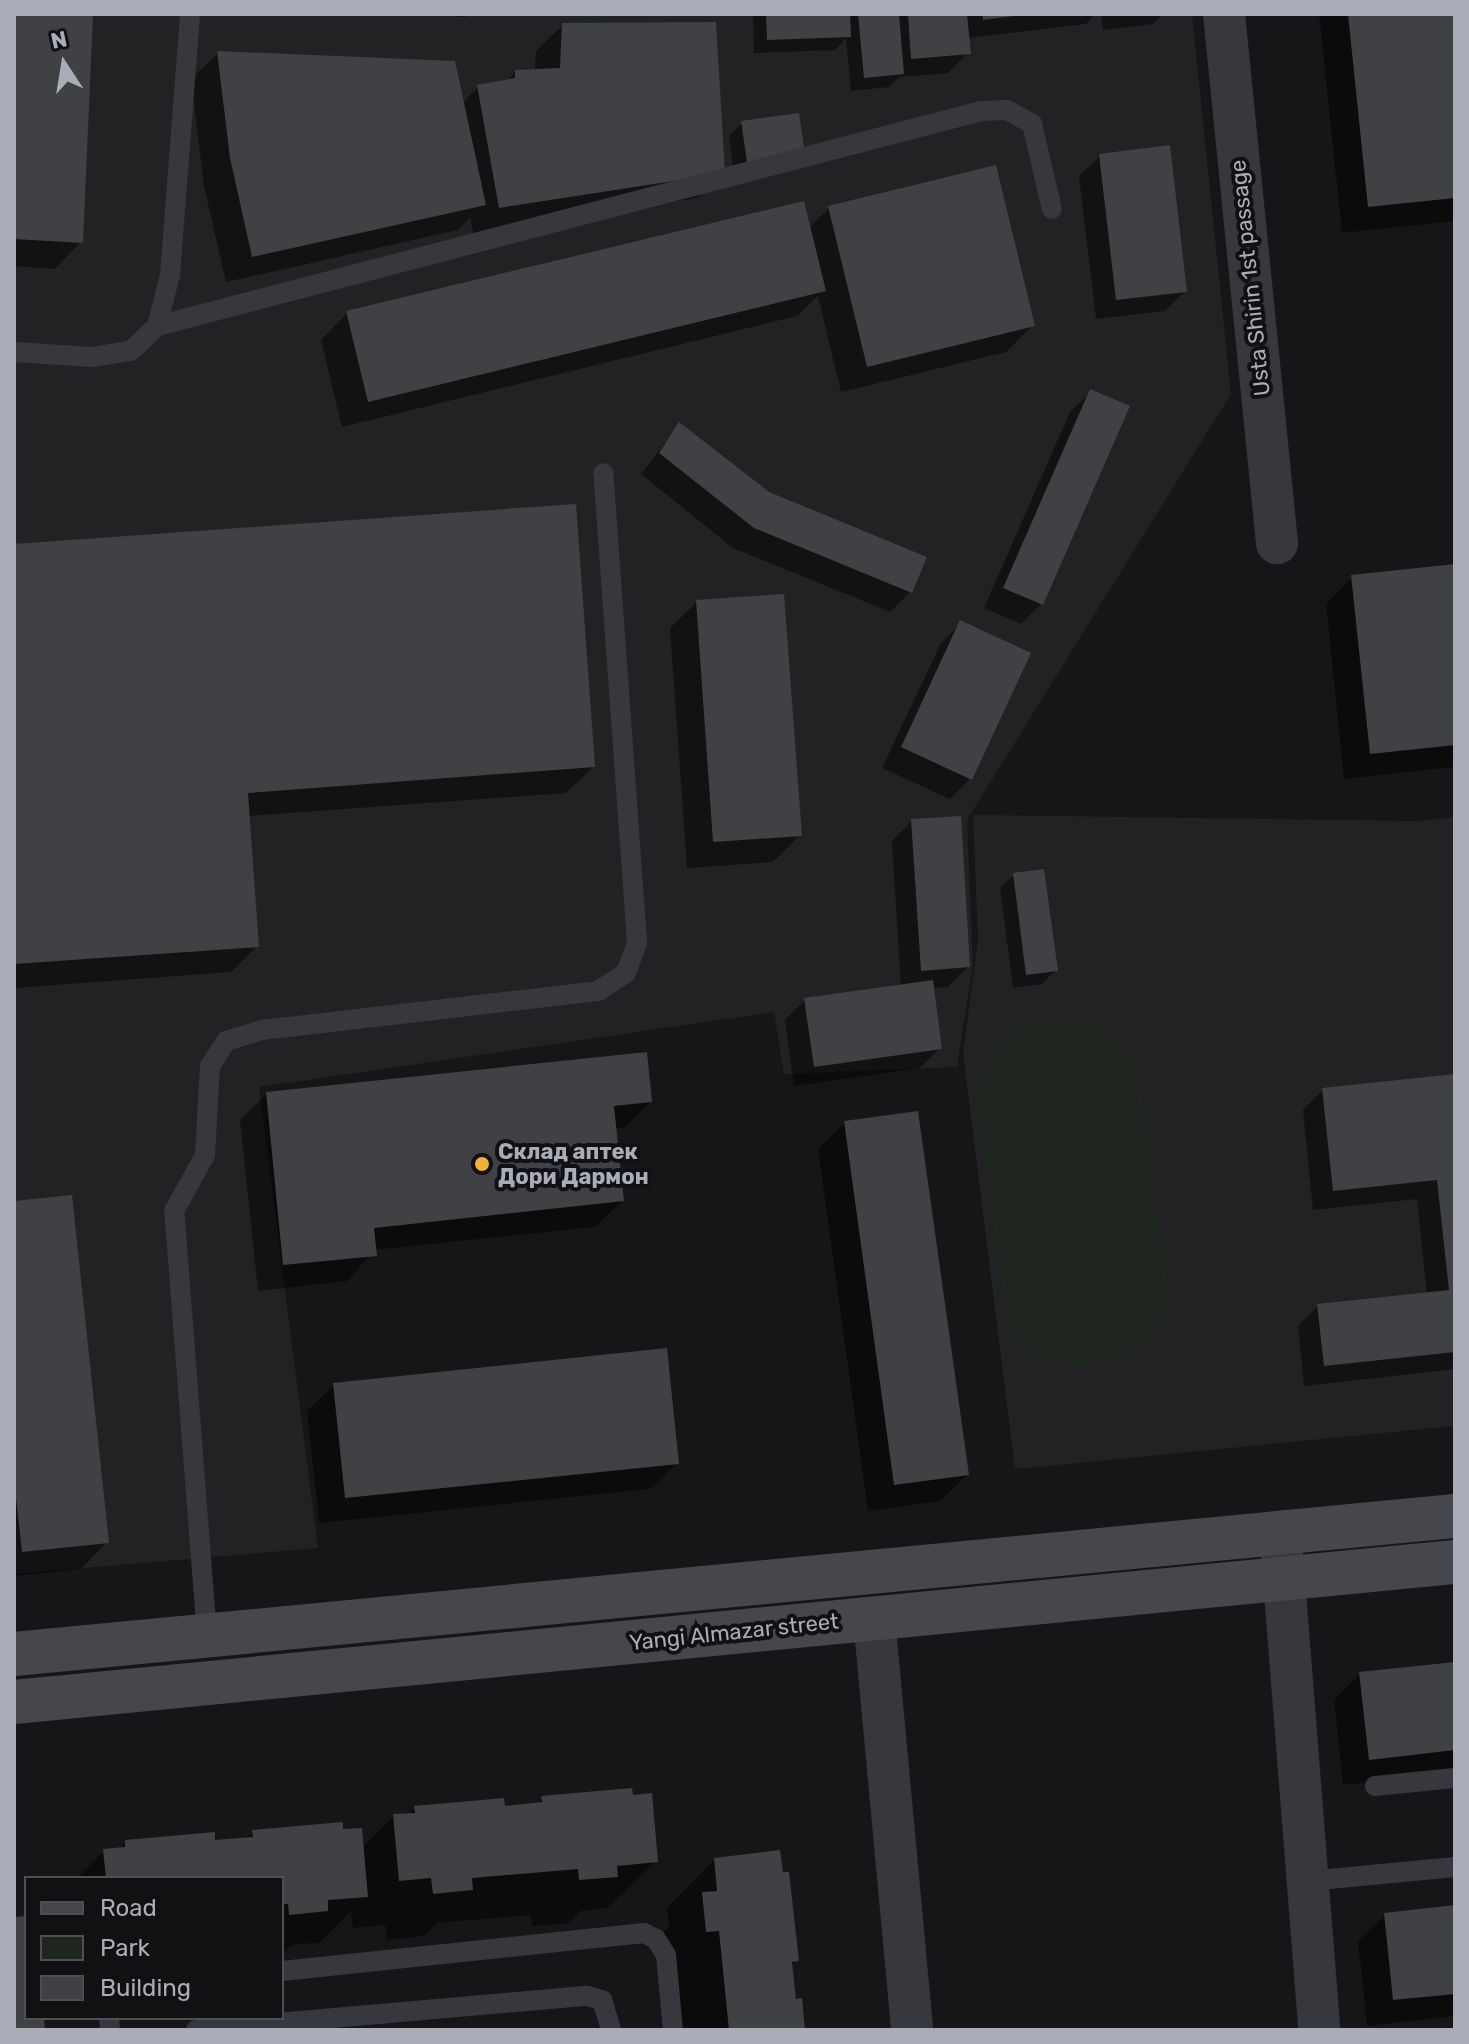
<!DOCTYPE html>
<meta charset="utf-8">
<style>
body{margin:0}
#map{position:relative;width:1469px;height:2044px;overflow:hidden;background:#161618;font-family:Rubik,sans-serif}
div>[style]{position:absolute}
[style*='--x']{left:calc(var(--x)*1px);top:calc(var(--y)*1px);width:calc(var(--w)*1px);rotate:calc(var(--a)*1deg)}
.built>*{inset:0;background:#222225}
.green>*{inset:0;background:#1e261f}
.shadow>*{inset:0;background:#0007}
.building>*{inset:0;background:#404145}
.lane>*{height:20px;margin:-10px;padding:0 10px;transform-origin:10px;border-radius:10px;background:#37383d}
.street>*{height:42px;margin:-21px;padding:0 21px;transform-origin:21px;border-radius:21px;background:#37383d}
.secondary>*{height:44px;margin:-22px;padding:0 22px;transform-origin:22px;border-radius:22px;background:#45474d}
.dots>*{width:22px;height:22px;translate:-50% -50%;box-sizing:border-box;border:4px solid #111113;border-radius:50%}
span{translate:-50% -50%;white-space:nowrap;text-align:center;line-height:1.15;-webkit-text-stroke:8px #111113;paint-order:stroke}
.street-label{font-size:22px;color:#a8adb8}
.poi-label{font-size:22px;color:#a8adb8;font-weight:700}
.left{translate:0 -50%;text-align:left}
.frame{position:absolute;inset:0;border:16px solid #a8adb8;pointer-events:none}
.legend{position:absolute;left:24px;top:1876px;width:260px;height:144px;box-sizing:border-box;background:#111113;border:2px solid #4d4f55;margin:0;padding:10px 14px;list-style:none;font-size:24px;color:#a8adb8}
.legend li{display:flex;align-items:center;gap:16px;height:40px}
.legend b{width:40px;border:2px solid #4d4f55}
.north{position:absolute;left:24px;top:24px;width:80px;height:80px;-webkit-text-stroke:6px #111113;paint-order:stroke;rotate:348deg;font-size:22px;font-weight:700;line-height:32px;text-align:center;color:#a8adb8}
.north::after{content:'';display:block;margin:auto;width:28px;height:36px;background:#a8adb8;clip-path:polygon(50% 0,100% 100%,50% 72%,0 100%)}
</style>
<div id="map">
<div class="built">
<i style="clip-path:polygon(14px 14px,1192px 14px,1231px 394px,967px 820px,973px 964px,957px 1067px,784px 1074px,774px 1012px,259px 1087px,318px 1548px,14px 1574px)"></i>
<i style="clip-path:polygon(973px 815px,1418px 821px,1455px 817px,1455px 1426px,1015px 1469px,963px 1053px,978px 940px)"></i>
</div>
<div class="green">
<i style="clip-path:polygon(1062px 1018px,1095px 1023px,1122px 1040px,1139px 1069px,1168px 1282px,1163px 1316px,1146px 1343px,1117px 1361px,1084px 1368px,1050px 1364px,1023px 1346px,1005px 1317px,977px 1103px,982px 1070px,999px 1043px,1028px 1025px)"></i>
</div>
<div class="shadow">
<i style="clip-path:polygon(14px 14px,91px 14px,81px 242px,55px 269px,14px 266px)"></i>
<i style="clip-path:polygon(415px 14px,468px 14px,466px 17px)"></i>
<i style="clip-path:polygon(753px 14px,1095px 14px,1086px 24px,967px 38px,968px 53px,948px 73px,899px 77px,889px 87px,851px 91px,846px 38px,835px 50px,754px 53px)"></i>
<i style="clip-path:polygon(1101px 14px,1163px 14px,1153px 24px,1103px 30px)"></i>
<i style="clip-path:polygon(1319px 14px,1455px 14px,1455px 221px,1342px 233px)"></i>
<i style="clip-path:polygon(563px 25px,723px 172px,697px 198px,473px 233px,470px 218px,458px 230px,226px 282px,204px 186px,191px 79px,218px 53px,462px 103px,478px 87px,506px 82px,516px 71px,535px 71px,536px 51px)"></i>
<i style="clip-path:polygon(798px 115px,734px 175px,729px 136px,742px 123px)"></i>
<i style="clip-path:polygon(1100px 156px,1185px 291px,1165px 311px,1096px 319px,1079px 176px)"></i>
<i style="clip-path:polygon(829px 208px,1033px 325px,1006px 352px,841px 392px,818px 296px,797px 316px,342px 427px,321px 340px,347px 313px,809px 228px)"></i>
<i style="clip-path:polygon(1091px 392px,1041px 604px,1021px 624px,984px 608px,1070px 412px)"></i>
<i style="clip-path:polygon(679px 425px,768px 494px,910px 592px,890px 612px,733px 548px,641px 474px)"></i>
<i style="clip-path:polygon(14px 546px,593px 767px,566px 793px,248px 816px,257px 946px,231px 972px,14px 988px)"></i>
<i style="clip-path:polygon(1455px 566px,1455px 767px,1344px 779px,1326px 604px,1352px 577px)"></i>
<i style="clip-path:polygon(697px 602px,800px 835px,773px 862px,687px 868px,670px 628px)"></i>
<i style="clip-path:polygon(961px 623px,970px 779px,950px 799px,882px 768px,941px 643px)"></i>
<i style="clip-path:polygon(912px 821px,968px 967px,948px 987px,932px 988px,940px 1048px,920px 1068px,794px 1086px,785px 1020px,805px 1000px,901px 987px,892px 841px)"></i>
<i style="clip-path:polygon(1014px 875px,1056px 970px,1042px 984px,1013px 988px,1000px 888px)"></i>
<i style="clip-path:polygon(1455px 1076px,1455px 1369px,1304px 1386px,1298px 1326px,1318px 1306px,1427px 1294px,1417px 1199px,1313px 1210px,1303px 1110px,1323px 1090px)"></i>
<i style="clip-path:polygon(267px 1094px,650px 1102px,624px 1128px,614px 1129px,622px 1201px,595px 1227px,374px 1250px,348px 1281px,258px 1291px,240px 1120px)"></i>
<i style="clip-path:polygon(845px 1122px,967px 1475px,940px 1501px,868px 1511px,818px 1149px)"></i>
<i style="clip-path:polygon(14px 1203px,107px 1542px,81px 1569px,14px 1576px)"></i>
<i style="clip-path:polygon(334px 1385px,677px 1463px,650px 1489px,319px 1523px,307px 1411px)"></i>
<i style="clip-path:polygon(1455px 1664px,1455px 1773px,1343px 1785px,1334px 1700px,1360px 1674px)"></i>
<i style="clip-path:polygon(542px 1798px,656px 1861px,608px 1908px,581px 1911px,569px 1923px,532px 1926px,531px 1915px,437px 1923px,424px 1936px,387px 1940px,385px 1925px,353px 1928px,351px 1911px,319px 1943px,291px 1945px,282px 1955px,282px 1878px,77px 1878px,104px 1851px,119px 1849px,126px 1842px,214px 1842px,246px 1839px,253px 1832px,341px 1831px,362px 1848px,394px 1816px,408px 1815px,415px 1808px,503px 1808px,536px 1805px)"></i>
<i style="clip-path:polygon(714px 1860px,797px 1960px,790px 1967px,803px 2030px,678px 2030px,655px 1941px,669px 1927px,667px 1908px)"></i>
<i style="clip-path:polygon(1455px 1907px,1455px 2016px,1367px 2026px,1358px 1941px,1385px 1915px)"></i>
</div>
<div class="building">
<i style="clip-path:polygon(14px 14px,93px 14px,83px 243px,14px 239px)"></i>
<i style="clip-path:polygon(766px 14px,850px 14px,851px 37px,767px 40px)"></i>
<i style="clip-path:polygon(858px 14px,899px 14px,904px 74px,864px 78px)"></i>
<i style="clip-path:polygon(908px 14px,967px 14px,971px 54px,911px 59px)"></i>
<i style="clip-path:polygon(983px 14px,1014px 14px,1014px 16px,983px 20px)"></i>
<i style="clip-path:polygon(1348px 14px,1455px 14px,1455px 198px,1368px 207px)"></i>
<i style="clip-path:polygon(716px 22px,725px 173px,499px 208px,477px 85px,515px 78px,515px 70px,560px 68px,562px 23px)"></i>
<i style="clip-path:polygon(217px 51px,455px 61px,486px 205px,252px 257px,230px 158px)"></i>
<i style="clip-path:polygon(799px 113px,805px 154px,747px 162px,741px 121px)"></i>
<i style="clip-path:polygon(1170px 145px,1187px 292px,1116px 300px,1099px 154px)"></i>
<i style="clip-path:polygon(996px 165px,1035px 326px,867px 367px,828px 206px)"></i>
<i style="clip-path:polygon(804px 201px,826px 291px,368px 402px,346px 311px)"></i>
<i style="clip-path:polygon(1090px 389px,1130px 406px,1043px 605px,1003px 588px)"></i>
<i style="clip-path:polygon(679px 422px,769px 492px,927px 557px,912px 593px,754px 528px,659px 453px)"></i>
<i style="clip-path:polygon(576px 504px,595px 767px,248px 793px,259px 947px,14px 964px,14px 544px)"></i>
<i style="clip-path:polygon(1455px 564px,1455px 745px,1370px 754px,1351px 575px)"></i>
<i style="clip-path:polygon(784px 594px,802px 836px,713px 842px,696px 600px)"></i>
<i style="clip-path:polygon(960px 620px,1031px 653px,972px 780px,901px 747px)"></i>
<i style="clip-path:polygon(961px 816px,970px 967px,921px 971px,911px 819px)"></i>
<i style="clip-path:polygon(1044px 869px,1058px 971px,1026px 975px,1013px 873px)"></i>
<i style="clip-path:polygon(933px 980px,942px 1049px,814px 1067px,804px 998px)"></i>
<i style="clip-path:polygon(647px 1052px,652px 1102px,614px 1106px,624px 1201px,374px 1228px,377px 1256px,283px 1265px,266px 1092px)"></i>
<i style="clip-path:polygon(1455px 1074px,1455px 1352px,1324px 1366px,1317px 1304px,1449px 1290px,1437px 1180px,1333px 1191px,1322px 1088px)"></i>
<i style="clip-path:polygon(918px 1111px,969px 1475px,894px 1485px,844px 1121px)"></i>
<i style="clip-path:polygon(72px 1195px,109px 1543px,22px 1552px,14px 1480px,14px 1201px)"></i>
<i style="clip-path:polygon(667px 1348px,679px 1464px,345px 1498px,333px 1383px)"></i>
<i style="clip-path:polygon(1455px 1662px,1455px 1750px,1369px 1760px,1359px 1672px)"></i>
<i style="clip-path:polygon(632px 1788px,633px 1795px,652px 1793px,658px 1862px,617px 1866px,618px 1877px,579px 1880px,578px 1869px,472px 1878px,473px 1890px,433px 1894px,431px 1878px,399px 1881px,393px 1814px,415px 1813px,414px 1806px,504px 1798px,505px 1806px,542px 1802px,541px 1796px)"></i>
<i style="clip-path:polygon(343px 1822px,343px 1829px,362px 1828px,368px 1897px,328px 1900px,328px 1911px,289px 1915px,288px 1904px,282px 1904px,282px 1878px,106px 1878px,103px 1849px,125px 1847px,125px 1840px,215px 1832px,215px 1840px,253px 1837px,252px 1830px)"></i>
<i style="clip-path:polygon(780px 1850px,783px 1872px,789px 1872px,799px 1961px,792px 1962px,796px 1999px,802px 1998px,805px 2030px,729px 2030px,719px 1931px,706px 1932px,702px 1892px,717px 1891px,714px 1858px)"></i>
<i style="clip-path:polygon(1455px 1905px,1455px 1994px,1393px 2000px,1384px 1913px)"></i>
<i style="clip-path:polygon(26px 1916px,26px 2018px,44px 2018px,45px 2030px,14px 2030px,14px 1917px)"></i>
</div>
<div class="lane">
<i style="--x:157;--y:326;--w:852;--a:-14.62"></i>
<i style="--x:981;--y:111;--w:26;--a:-2"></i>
<i style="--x:1007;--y:110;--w:29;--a:29"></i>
<i style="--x:1032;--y:124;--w:87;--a:76.8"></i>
<i style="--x:14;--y:352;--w:78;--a:3.7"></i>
<i style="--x:92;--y:357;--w:39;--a:-9"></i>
<i style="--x:131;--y:351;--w:36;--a:-44"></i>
<i style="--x:157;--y:326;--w:53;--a:-75.7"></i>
<i style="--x:170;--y:275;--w:262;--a:-85.6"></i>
<i style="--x:207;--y:1636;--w:426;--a:-94.4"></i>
<i style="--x:174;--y:1211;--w:64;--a:-61"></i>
<i style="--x:205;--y:1155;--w:89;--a:-86.8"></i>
<i style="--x:210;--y:1066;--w:30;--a:-57"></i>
<i style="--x:226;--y:1041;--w:38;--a:-17"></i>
<i style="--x:262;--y:1030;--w:338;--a:-6.6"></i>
<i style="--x:598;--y:991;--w:33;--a:-33"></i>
<i style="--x:626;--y:973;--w:33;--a:-70"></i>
<i style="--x:637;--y:942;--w:470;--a:-94.1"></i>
<i style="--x:1375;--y:1786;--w:80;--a:-5.7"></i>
<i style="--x:1308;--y:1881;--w:148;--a:-5.4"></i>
<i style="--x:282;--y:1971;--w:364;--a:-6"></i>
<i style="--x:644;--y:1933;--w:13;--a:27"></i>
<i style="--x:656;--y:1939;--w:19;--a:58"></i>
<i style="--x:666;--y:1955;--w:75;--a:84.7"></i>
<i style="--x:109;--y:2018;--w:12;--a:85"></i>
<i style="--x:196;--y:2030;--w:392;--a:-5"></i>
<i style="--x:587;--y:1996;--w:16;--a:15"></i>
<i style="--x:602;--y:2000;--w:31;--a:73"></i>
</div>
<div class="street">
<i style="--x:1224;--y:14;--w:532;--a:84.28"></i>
<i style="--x:1281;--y:1542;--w:489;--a:85.5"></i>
<i style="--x:874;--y:1618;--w:414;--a:84.7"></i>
</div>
<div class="secondary">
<i style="--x:14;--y:1654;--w:1448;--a:-5.47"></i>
<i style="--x:14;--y:1702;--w:1448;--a:-5.55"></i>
</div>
<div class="dots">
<i style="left:482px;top:1164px;background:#f2b134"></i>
</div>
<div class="street-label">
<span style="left:1250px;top:278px;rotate:-96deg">Usta Shirin 1st passage</span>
<span style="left:734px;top:1632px;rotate:-6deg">Yangi Almazar street</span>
</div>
<div class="poi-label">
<span class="left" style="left:498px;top:1164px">Склад аптек<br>Дори Дармон</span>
</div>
<div class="frame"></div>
<ul class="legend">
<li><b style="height:10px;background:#45474d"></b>Road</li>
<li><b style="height:22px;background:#1e261f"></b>Park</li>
<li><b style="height:22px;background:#404145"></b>Building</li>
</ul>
<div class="north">N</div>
</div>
